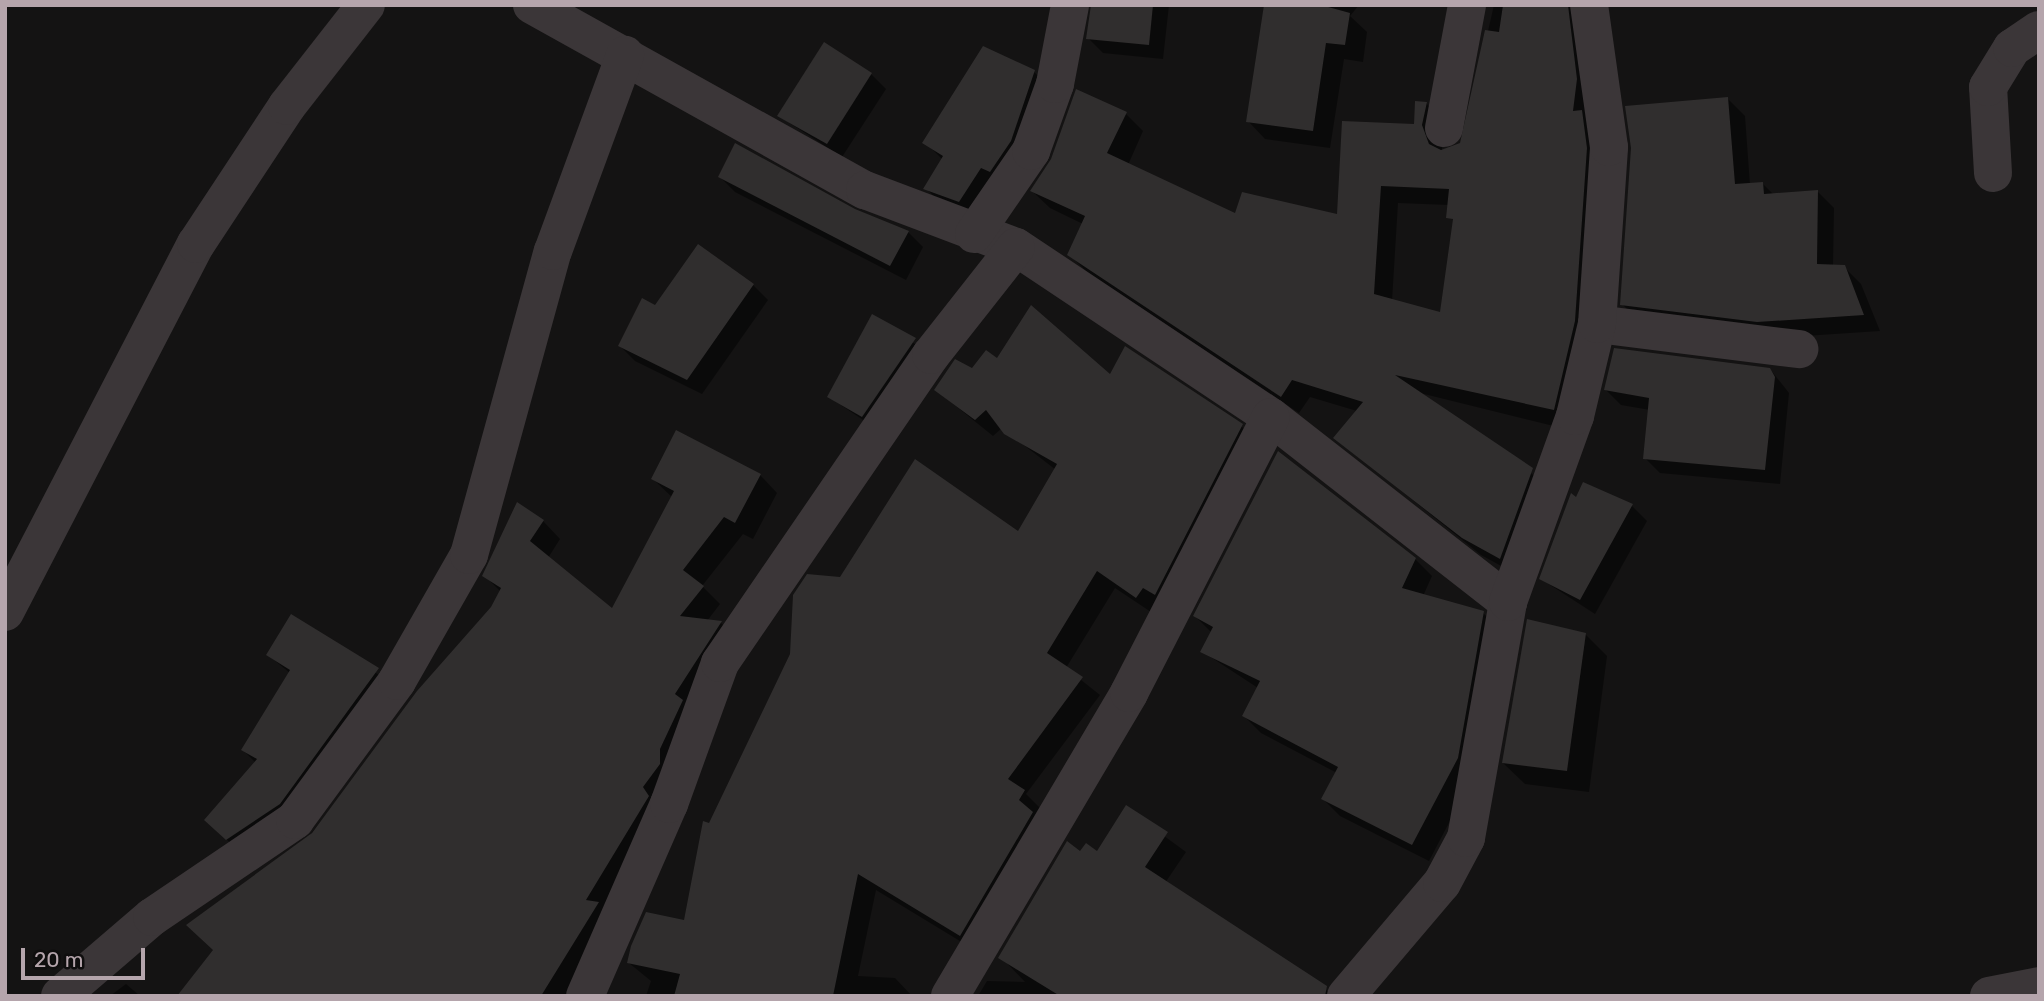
<!DOCTYPE html>
<style>
body{margin:0}
#map{position:relative;width:2044px;height:1001px;overflow:hidden;background:#141313;font-family:Rubik,sans-serif}
div>[style]{position:absolute}
[style*='--x']{left:calc(var(--x)*1px);top:calc(var(--y)*1px);width:calc(var(--w)*1px);rotate:calc(var(--a)*1deg)}
.shadow>*{inset:0;background:#0007}
.building>*{inset:0;background:#302e2e}
.street>*{height:38px;margin:-19px;padding:0 19px;transform-origin:19px;border-radius:19px;background:#3b3638}
span{translate:-50% -50%;white-space:nowrap;text-align:center;line-height:1.15;-webkit-text-stroke:5px #0f0e0e;paint-order:stroke}
.frame{position:absolute;inset:0;border:7px solid #b5a5ac;pointer-events:none}
.scale{position:absolute;left:21px;top:948px;width:124px;height:32px;box-sizing:border-box;border:4px solid #b5a5ac;border-top:0;padding-left:9px;font-size:21px;line-height:24px;white-space:nowrap;color:#b5a5ac;-webkit-text-stroke:5px #0f0e0e;paint-order:stroke}
</style>
<div id="map">
<div class="shadow">
<i style="clip-path:polygon(1093px 5px,1169px 5px,1163px 59px,1103px 53px,1088px 38px)"></i>
<i style="clip-path:polygon(1265px 5px,1359px 5px,1350px 16px,1367px 32px,1363px 62px,1344px 59px,1330px 148px,1265px 139px,1248px 121px)"></i>
<i style="clip-path:polygon(evenodd,1494px 5px,1589px 5px,1599px 129px,1570px 430px,1420px 393px,1550px 487px,1518px 575px,1481px 555px,1336px 438px,1357px 411px,1310px 397px,1299px 413px,1087px 272px,1069px 254px,1083px 224px,1050px 208px,1032px 191px,1126px 114px,1143px 131px,1128px 165px,1236px 216px,1339px 216px,1416px 126px,1426px 103px,1443px 121px,1442px 151px,1462px 144px,1494px 5px,1398px 203px,1449px 205px,1454px 224px,1442px 314px,1392px 301px,1398px 203px)"></i>
<i style="clip-path:polygon(1034px 72px,1054px 91px,979px 221px,945px 208px,926px 188px,943px 160px,925px 142px)"></i>
<i style="clip-path:polygon(871px 74px,886px 89px,842px 157px,779px 116px)"></i>
<i style="clip-path:polygon(1728px 99px,1745px 116px,1750px 185px,1763px 184px,1774px 195px,1817px 191px,1834px 208px,1833px 266px,1844px 267px,1861px 284px,1880px 331px,1775px 338px,1639px 321px,1622px 304px)"></i>
<i style="clip-path:polygon(720px 177px,854px 211px,908px 232px,923px 247px,906px 280px,735px 192px)"></i>
<i style="clip-path:polygon(753px 285px,768px 300px,702px 394px,635px 361px,620px 346px,656px 307px)"></i>
<i style="clip-path:polygon(873px 316px,930px 354px,878px 430px,829px 397px)"></i>
<i style="clip-path:polygon(997px 361px,1110px 377px,1241px 426px,1259px 443px,1154px 614px,1115px 588px,1066px 668px,1100px 695px,1026px 794px,1041px 809px,978px 952px,876px 890px,858px 976px,895px 978px,912px 996px,646px 996px,651px 981px,629px 963px,686px 922px,710px 825px,841px 579px,1019px 533px,1056px 470px,1002px 428px,993px 436px,936px 390px)"></i>
<i style="clip-path:polygon(1770px 369px,1789px 393px,1780px 484px,1660px 473px,1645px 458px,1650px 410px,1621px 405px,1606px 390px)"></i>
<i style="clip-path:polygon(760px 475px,777px 493px,753px 539px,743px 534px,702px 586px,720px 604px,707px 621px,721px 623px,739px 640px,569px 996px,180px 996px,493px 608px,501px 592px,484px 575px,543px 521px,560px 539px,548px 558px,613px 610px,673px 498px,653px 479px)"></i>
<i style="clip-path:polygon(1577px 500px,1632px 506px,1647px 521px,1595px 614px,1541px 579px)"></i>
<i style="clip-path:polygon(1415px 559px,1432px 576px,1423px 596px,1483px 613px,1500px 629px,1474px 775px,1429px 861px,1340px 816px,1323px 799px,1337px 773px,1261px 733px,1244px 716px,1258px 688px,1203px 652px,1212px 633px,1195px 616px)"></i>
<i style="clip-path:polygon(292px 617px,391px 683px,241px 852px,219px 833px,256px 763px,243px 750px,290px 673px,268px 655px)"></i>
<i style="clip-path:polygon(1585px 634px,1607px 656px,1589px 792px,1525px 784px,1503px 763px)"></i>
<i style="clip-path:polygon(1126px 808px,1186px 852px,1165px 883px,1335px 996px,978px 996px,987px 981px,1025px 982px,1004px 960px,1080px 854px,1097px 854px)"></i>
<i style="clip-path:polygon(126px 984px,140px 996px,110px 996px)"></i>
</div>
<div class="building">
<i style="clip-path:polygon(1091px 5px,1153px 5px,1149px 45px,1086px 39px)"></i>
<i style="clip-path:polygon(1264px 5px,1321px 5px,1350px 13px,1345px 45px,1326px 43px,1313px 131px,1246px 122px)"></i>
<i style="clip-path:polygon(evenodd,1503px 5px,1568px 5px,1577px 79px,1573px 111px,1582px 110px,1587px 148px,1575px 321px,1554px 410px,1395px 375px,1533px 468px,1500px 559px,1462px 538px,1333px 438px,1363px 402px,1292px 380px,1281px 397px,1067px 255px,1085px 216px,1030px 191px,1051px 159px,1076px 89px,1127px 112px,1107px 153px,1235px 213px,1242px 192px,1337px 214px,1342px 121px,1414px 124px,1415px 101px,1427px 102px,1422px 125px,1429px 144px,1441px 150px,1460px 143px,1485px 30px,1499px 32px,1503px 5px,1381px 186px,1449px 189px,1446px 218px,1453px 219px,1440px 312px,1374px 294px,1381px 186px)"></i>
<i style="clip-path:polygon(824px 42px,872px 73px,827px 144px,777px 116px)"></i>
<i style="clip-path:polygon(983px 46px,1035px 70px,1011px 141px,990px 172px,981px 168px,959px 202px,923px 189px,943px 156px,922px 143px)"></i>
<i style="clip-path:polygon(1728px 97px,1735px 184px,1763px 182px,1764px 194px,1818px 190px,1817px 264px,1845px 265px,1864px 315px,1757px 322px,1620px 305px,1631px 148px,1625px 106px)"></i>
<i style="clip-path:polygon(735px 143px,855px 209px,909px 231px,890px 266px,718px 177px)"></i>
<i style="clip-path:polygon(698px 244px,754px 284px,687px 380px,618px 346px,642px 298px,655px 305px)"></i>
<i style="clip-path:polygon(1031px 305px,1110px 374px,1125px 346px,1243px 424px,1155px 595px,1143px 588px,1136px 598px,1097px 571px,1047px 653px,1083px 677px,1008px 779px,1025px 790px,1019px 800px,1033px 812px,960px 936px,858px 874px,833px 996px,674px 996px,680px 974px,627px 963px,631px 946px,646px 912px,684px 920px,703px 821px,709px 823px,790px 654px,793px 595px,807px 574px,840px 577px,915px 459px,1018px 531px,1057px 464px,1004px 434px,986px 410px,975px 420px,934px 390px,955px 359px,972px 368px,986px 350px,997px 358px)"></i>
<i style="clip-path:polygon(872px 314px,916px 338px,862px 417px,827px 397px)"></i>
<i style="clip-path:polygon(1614px 348px,1770px 368px,1775px 377px,1765px 470px,1643px 459px,1649px 398px,1604px 390px)"></i>
<i style="clip-path:polygon(676px 430px,761px 474px,735px 523px,724px 517px,683px 570px,704px 586px,680px 616px,722px 621px,675px 694px,683px 700px,660px 749px,660px 764px,643px 787px,649px 796px,586px 900px,599px 902px,541px 996px,177px 996px,213px 950px,186px 925px,312px 833px,417px 691px,491px 607px,501px 588px,482px 576px,517px 502px,544px 520px,530px 541px,612px 608px,674px 491px,651px 479px)"></i>
<i style="clip-path:polygon(1278px 451px,1416px 558px,1402px 588px,1484px 611px,1458px 758px,1412px 845px,1321px 799px,1338px 767px,1242px 716px,1260px 681px,1200px 652px,1213px 627px,1193px 616px)"></i>
<i style="clip-path:polygon(1583px 482px,1633px 504px,1580px 600px,1539px 579px,1571px 493px,1576px 497px)"></i>
<i style="clip-path:polygon(291px 614px,379px 668px,280px 804px,226px 840px,204px 820px,257px 759px,241px 750px,290px 670px,266px 655px)"></i>
<i style="clip-path:polygon(1527px 619px,1586px 633px,1567px 771px,1502px 763px)"></i>
<i style="clip-path:polygon(1126px 805px,1168px 832px,1145px 867px,1327px 986px,1325px 996px,1060px 996px,998px 958px,1067px 841px,1080px 851px,1086px 843px,1097px 851px)"></i>
</div>
<div class="street">
<i style="--x:532;--y:5;--w:381;--a:29.1"></i>
<i style="--x:865;--y:190;--w:161;--a:20.7"></i>
<i style="--x:1016;--y:247;--w:306;--a:33.7"></i>
<i style="--x:1271;--y:417;--w:301;--a:38"></i>
<i style="--x:1444;--y:128;--w:125;--a:-79.4"></i>
<i style="--x:1993;--y:173;--w:86;--a:-93.3"></i>
<i style="--x:1988;--y:87;--w:46;--a:-58.4"></i>
<i style="--x:2012;--y:48;--w:32;--a:-34"></i>
<i style="--x:974;--y:234;--w:101;--a:-55.5"></i>
<i style="--x:1031;--y:151;--w:71;--a:-70.3"></i>
<i style="--x:1055;--y:84;--w:80;--a:-79.2"></i>
<i style="--x:1597;--y:324;--w:204;--a:7.1"></i>
<i style="--x:5;--y:612;--w:415;--a:-62.6"></i>
<i style="--x:196;--y:244;--w:165;--a:-56.6"></i>
<i style="--x:287;--y:106;--w:128;--a:-52"></i>
<i style="--x:60;--y:996;--w:121;--a:-40.7"></i>
<i style="--x:152;--y:917;--w:173;--a:-34.1"></i>
<i style="--x:295;--y:820;--w:172;--a:-53.7"></i>
<i style="--x:397;--y:681;--w:145;--a:-60.3"></i>
<i style="--x:469;--y:555;--w:315;--a:-74.6"></i>
<i style="--x:553;--y:251;--w:209;--a:-69.8"></i>
<i style="--x:585;--y:996;--w:210;--a:-66.4"></i>
<i style="--x:669;--y:804;--w:150;--a:-70.1"></i>
<i style="--x:720;--y:663;--w:373;--a:-55.6"></i>
<i style="--x:931;--y:355;--w:137;--a:-51.8"></i>
<i style="--x:950;--y:996;--w:352;--a:-59.4"></i>
<i style="--x:1129;--y:693;--w:310;--a:-62.8"></i>
<i style="--x:1346;--y:996;--w:148;--a:-49.7"></i>
<i style="--x:1442;--y:883;--w:51;--a:-61.9"></i>
<i style="--x:1466;--y:838;--w:240;--a:-79.9"></i>
<i style="--x:1508;--y:602;--w:198;--a:-70.2"></i>
<i style="--x:1575;--y:416;--w:95;--a:-76.6"></i>
<i style="--x:1597;--y:324;--w:177;--a:-86.1"></i>
<i style="--x:1609;--y:147;--w:143;--a:-98"></i>
<i style="--x:1989;--y:996;--w:51;--a:-11.3"></i>
</div>
<div class="frame"></div>
<div class="scale">20 m</div>
</div>
